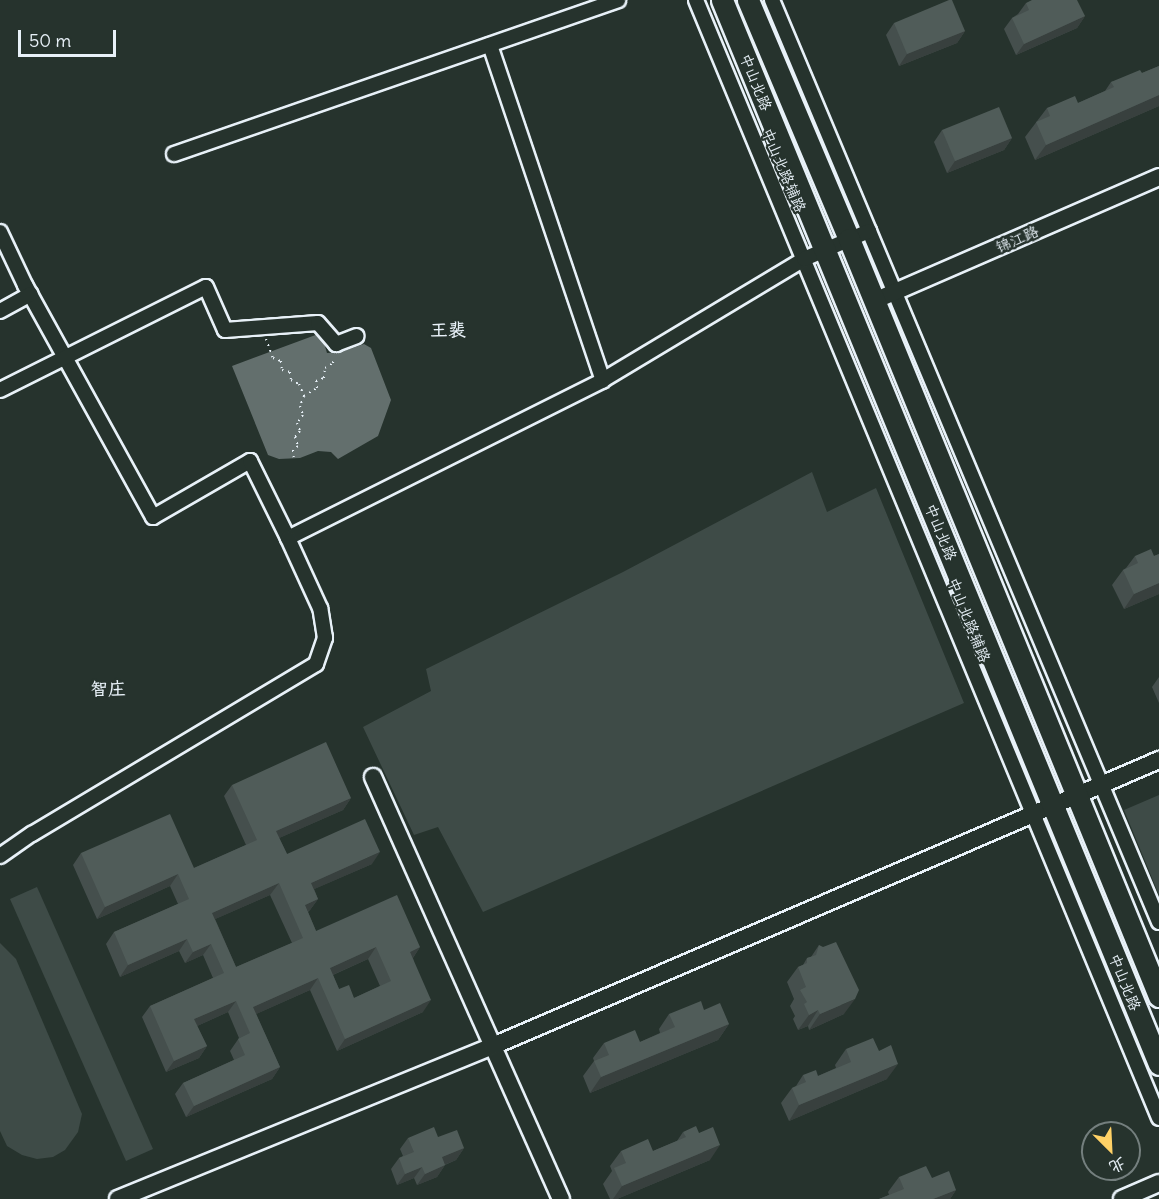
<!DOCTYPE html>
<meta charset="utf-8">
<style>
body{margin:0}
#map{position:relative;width:1159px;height:1199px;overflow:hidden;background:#26332d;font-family:Delius,"LXGW WenKai TC",sans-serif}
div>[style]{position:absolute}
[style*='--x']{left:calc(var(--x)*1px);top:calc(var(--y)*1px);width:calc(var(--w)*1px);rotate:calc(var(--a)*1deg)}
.green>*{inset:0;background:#3e4b47}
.water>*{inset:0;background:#636f6d}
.path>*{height:2px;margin-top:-1px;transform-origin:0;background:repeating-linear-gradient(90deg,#e8f1f8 0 1.5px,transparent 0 6px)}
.roads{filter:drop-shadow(2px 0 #e8f1f8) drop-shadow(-2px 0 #e8f1f8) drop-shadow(0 2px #e8f1f8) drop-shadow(0 -2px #e8f1f8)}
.minor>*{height:14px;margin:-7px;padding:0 7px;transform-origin:7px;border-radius:7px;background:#26332d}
.tertiary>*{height:16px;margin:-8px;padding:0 8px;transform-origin:8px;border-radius:8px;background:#26332d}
.primary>*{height:21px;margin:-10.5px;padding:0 10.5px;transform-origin:10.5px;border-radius:10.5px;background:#26332d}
.wall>*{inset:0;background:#454f4d}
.shaded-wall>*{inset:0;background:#38403e}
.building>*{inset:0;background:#505c59}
span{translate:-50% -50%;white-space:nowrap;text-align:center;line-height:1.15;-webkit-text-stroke:4.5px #26332d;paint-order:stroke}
.street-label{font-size:15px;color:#e8f1f8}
.quarter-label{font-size:18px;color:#e8f1f8;font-weight:700}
.north{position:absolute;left:1081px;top:1121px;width:60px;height:60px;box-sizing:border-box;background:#26332d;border:2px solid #747f7e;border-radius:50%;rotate:156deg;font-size:16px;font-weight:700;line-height:24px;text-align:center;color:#e8f1f8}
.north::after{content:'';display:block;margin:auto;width:21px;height:27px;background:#ffd166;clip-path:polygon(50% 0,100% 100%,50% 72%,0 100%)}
.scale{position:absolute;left:18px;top:30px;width:98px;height:27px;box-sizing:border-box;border:3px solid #e8f1f8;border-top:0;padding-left:8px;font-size:18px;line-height:21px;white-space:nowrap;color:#e8f1f8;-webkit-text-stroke:4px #26332d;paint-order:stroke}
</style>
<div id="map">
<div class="green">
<i style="clip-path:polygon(812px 472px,827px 512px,876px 488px,964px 703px,483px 912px,438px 827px,414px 835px,363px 727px,431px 691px,426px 669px,623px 572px)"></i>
<i style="clip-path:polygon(1159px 795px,1159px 895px,1124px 810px)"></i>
<i style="clip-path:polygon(37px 887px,153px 1149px,126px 1161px,10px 899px)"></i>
<i style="clip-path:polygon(0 943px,16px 959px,82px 1114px,78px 1132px,65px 1150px,53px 1157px,37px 1159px,22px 1155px,7px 1146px,0 1131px)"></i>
</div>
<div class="water">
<i style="clip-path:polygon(321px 333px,327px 353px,341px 352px,364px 344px,371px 348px,391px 400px,378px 436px,338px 459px,331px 452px,318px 451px,300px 458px,279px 459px,268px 455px,232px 366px)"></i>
</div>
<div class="path">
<i style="--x:266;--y:339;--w:20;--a:70"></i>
<i style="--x:273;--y:358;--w:9;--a:21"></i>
<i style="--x:281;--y:361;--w:9;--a:84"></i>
<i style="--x:282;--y:370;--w:8;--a:14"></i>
<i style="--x:290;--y:372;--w:8;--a:83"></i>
<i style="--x:291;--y:380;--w:9;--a:27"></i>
<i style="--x:299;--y:384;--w:13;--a:67"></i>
<i style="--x:304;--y:396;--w:11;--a:112"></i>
<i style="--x:300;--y:406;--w:9;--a:72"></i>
<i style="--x:303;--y:415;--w:10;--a:127"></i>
<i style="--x:297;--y:423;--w:9;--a:69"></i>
<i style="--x:300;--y:431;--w:8;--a:130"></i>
<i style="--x:295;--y:437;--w:9;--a:72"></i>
<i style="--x:298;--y:446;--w:6;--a:141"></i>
<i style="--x:293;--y:450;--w:10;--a:84"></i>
<i style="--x:304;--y:396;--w:15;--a:-32"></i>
<i style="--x:317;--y:388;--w:7;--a:-98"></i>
<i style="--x:316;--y:381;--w:9;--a:-21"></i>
<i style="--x:324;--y:378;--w:10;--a:-84"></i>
<i style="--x:325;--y:368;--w:9;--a:-32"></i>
<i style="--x:333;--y:363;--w:6;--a:-81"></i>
</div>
<div class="roads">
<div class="minor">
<i style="--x:696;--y:0;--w:1210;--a:67.5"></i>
<i style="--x:772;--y:0;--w:1000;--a:67.23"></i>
<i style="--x:490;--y:45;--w:354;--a:71.4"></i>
<i style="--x:174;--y:154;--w:470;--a:-19.1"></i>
<i style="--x:0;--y:232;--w:59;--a:64.7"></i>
<i style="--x:25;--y:285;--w:265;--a:61.1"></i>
<i style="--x:153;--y:517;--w:112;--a:-30"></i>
<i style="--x:250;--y:461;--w:86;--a:63.7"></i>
<i style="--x:288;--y:538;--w:352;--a:-26.6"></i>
<i style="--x:603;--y:380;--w:235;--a:-31"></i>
<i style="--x:804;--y:259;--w:71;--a:-23.3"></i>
<i style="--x:0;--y:311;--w:35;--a:-29"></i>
<i style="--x:0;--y:390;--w:230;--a:-26.6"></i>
<i style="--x:206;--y:287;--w:47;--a:66.2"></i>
<i style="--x:225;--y:330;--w:93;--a:-4.3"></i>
<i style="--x:318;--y:323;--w:28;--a:49"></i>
<i style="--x:336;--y:344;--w:22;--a:-21"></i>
<i style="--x:0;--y:856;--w:39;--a:-35"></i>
<i style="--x:32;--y:834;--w:331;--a:-30.9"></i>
<i style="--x:316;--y:664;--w:28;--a:-71"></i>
<i style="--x:325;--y:638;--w:30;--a:-99"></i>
<i style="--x:320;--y:608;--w:77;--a:-114.6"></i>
</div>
<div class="tertiary">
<i style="--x:874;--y:301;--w:311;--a:-23.5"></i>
<i style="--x:373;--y:777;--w:462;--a:66"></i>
<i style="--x:118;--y:1199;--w:405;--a:-22.2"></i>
<i style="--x:493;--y:1046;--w:725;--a:-23.24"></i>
<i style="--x:1122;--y:1199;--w:40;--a:-23.4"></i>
</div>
<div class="primary">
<i style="--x:722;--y:0;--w:1150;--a:67.67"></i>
<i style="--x:748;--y:0;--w:259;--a:67.1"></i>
<i style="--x:849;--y:239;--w:818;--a:67.73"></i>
</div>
</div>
<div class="wall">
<i style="clip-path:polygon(1026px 3px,1085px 16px,1077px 28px,1016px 55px,1004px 29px,1012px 18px,1018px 14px)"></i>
<i style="clip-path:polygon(894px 23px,965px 31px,957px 43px,899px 66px,886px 35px)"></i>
<i style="clip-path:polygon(1159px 66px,1159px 106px,1035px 160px,1025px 137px,1047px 108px,1078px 103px,1105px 91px,1111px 82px,1142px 73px)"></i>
<i style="clip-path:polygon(942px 130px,1012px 138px,1004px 150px,947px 173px,934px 142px)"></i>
<i style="clip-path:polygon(1159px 554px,1159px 594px,1124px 609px,1112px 585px,1123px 570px,1126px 568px,1135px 556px,1154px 556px)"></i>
<i style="clip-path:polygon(1159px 677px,1159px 703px,1152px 687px)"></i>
<i style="clip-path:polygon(evenodd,232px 785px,351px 798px,343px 810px,279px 838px,287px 854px,372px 864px,314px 889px,318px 899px,310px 910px,308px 912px,316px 931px,420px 947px,413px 958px,423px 1012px,337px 1051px,310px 990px,256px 1014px,280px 1067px,272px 1079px,186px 1117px,175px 1094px,183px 1083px,234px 1060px,230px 1051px,239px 1038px,228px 1012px,197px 1026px,207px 1046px,199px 1058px,166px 1072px,142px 1017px,150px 1006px,213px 978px,203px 955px,185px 963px,179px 951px,120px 977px,106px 944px,114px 932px,178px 904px,170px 886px,97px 919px,73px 865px,81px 853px,194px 868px,246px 845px,224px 796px,232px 785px,270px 895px,292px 943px,236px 967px,215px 919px,270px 895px,232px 785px,368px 959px,380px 986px,354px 998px,339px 989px,333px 975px,368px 959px)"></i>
<i style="clip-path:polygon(819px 945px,844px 1014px,809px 1030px,808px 1026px,798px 1030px,793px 1019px,795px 1016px,790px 1006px,794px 999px,787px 982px,798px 967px,803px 965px,807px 958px,811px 957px)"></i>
<i style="clip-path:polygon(704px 1010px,729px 1024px,718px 1040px,590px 1093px,583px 1076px,594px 1061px,593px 1058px,604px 1043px,640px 1042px,660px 1033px,659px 1029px,669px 1014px)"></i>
<i style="clip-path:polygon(846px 1049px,887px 1079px,789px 1121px,781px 1103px,792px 1088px,796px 1086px,803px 1075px,818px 1076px,836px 1068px,835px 1065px)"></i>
<i style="clip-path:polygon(683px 1132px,710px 1160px,617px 1199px,610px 1199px,603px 1184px,612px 1171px,610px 1166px,621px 1151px,653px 1151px,677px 1141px)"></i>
<i style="clip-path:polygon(438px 1137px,464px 1148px,456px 1160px,445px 1165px,437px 1177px,417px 1185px,414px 1178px,397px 1185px,391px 1169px,399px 1158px,403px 1156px,400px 1149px,408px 1138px)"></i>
<i style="clip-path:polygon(899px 1177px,932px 1178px,956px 1190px,950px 1199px,879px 1199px,889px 1195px,888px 1192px)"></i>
</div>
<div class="shaded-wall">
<i style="clip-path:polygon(1085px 16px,1077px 28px,1016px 55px,1024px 44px)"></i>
<i style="clip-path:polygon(965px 31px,957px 43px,899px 66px,907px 54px)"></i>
<i style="clip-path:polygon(1159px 95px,1159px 106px,1035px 160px,1046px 145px)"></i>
<i style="clip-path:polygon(1012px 138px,1004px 150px,947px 173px,955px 161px)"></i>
<i style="clip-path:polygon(1159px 583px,1159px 594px,1124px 609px,1134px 594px)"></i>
<i style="clip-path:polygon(351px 798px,343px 810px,268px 843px,276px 831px)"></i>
<i style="clip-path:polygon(380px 852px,372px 864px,303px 894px,311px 883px)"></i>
<i style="clip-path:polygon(178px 874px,170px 886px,97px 919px,105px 907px)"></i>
<i style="clip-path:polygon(279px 883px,270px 895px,204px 924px,212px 913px)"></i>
<i style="clip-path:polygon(318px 899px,310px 910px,297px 916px,305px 905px)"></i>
<i style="clip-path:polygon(187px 939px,179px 951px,120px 977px,128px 965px)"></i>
<i style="clip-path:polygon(211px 944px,203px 955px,185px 963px,193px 952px)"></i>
<i style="clip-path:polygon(376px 947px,368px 959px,321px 980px,330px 968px)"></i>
<i style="clip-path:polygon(420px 947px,412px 959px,410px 952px)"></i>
<i style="clip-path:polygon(318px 978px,310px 990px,245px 1019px,253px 1007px)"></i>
<i style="clip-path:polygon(855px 999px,844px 1014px,809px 1030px,820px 1014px)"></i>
<i style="clip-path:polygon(431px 1000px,423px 1012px,337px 1051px,345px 1039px)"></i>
<i style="clip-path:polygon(236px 1001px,228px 1012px,186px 1031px,194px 1019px)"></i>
<i style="clip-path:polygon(818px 1010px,808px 1026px,798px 1030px,809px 1015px)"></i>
<i style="clip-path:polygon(729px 1024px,718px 1040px,590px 1093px,601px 1077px)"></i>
<i style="clip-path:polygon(207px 1046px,199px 1058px,166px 1072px,174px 1061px)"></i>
<i style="clip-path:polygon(898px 1064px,887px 1079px,789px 1121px,799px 1105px)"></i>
<i style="clip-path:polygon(280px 1067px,272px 1079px,186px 1117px,194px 1106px)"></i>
<i style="clip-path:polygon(720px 1145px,710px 1160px,617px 1199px,613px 1199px,622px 1186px)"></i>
<i style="clip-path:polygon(464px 1148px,456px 1160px,434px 1169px,442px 1157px)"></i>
<i style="clip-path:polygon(445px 1165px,437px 1177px,417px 1185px,425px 1174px)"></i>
<i style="clip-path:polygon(422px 1167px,414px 1178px,397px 1185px,405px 1174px)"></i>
<i style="clip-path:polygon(956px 1190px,950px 1199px,933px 1199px)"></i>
</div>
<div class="building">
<i style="clip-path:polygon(949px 0,952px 0,965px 31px,907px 54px,894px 23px)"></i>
<i style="clip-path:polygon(1032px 0,1077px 0,1085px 16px,1024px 44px,1012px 18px,1029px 10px,1026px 3px)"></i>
<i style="clip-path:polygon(1159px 66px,1159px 95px,1046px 145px,1036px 122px,1050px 116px,1047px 108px,1075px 96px,1078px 103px,1114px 87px,1111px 82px,1140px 70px,1142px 73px)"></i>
<i style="clip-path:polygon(999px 107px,1012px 138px,955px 161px,942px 130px)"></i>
<i style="clip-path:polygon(1151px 549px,1154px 556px,1159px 554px,1159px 583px,1134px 594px,1123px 570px,1138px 563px,1135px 556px)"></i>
<i style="clip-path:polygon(evenodd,326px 742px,351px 798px,276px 831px,287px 854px,365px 819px,380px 852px,311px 883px,318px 899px,305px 905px,316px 931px,397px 895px,420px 947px,410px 952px,431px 1000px,345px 1039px,318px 978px,253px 1007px,280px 1067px,194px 1106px,183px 1083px,245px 1055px,238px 1039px,250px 1033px,236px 1001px,194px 1019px,207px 1046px,174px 1061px,150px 1006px,224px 973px,211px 944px,193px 952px,187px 939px,128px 965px,114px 932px,189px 899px,178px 874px,105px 907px,81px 853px,170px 814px,194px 868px,257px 840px,232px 785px,326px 742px,279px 883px,303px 938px,236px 967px,212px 913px,279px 883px,326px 742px,376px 947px,391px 981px,354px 998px,349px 985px,339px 989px,330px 968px,376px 947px)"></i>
<i style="clip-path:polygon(836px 942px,859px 990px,855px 999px,820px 1014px,818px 1010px,809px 1015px,804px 1004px,807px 1002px,800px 990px,806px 987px,798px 967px,807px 963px,807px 958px,816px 955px,819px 945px,823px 947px)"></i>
<i style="clip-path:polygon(701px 1001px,704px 1010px,720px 1003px,729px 1024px,601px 1077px,594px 1061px,609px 1055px,604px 1043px,635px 1030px,640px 1042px,675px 1027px,669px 1014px)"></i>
<i style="clip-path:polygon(873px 1038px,879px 1051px,891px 1045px,898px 1064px,799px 1105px,792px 1088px,806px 1082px,803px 1075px,816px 1070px,818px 1076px,851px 1062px,846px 1049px)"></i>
<i style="clip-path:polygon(696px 1126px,699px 1133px,713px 1127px,720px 1145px,622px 1186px,614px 1168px,626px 1163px,621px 1151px,648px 1139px,653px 1151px,686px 1137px,683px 1132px)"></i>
<i style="clip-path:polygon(434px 1127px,438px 1137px,457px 1130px,464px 1148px,442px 1157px,445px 1165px,425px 1174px,422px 1167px,405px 1174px,399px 1158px,414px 1152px,408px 1138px)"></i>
<i style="clip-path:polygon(926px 1166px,932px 1178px,949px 1171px,956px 1190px,933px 1199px,879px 1199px,904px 1189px,899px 1177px)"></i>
</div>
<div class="street-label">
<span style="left:756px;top:82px;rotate:68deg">中山北路</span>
<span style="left:784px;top:170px;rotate:67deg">中山北路辅路</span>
<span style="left:1017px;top:239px;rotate:-24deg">锦江路</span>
<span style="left:941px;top:532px;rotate:68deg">中山北路</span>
<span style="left:969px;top:620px;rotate:68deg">中山北路辅路</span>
<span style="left:1125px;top:982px;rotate:68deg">中山北路</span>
</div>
<div class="quarter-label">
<span style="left:448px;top:330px">王裴</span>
<span style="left:108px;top:689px">智庄</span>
</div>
<div class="north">北</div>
<div class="scale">50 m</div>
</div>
